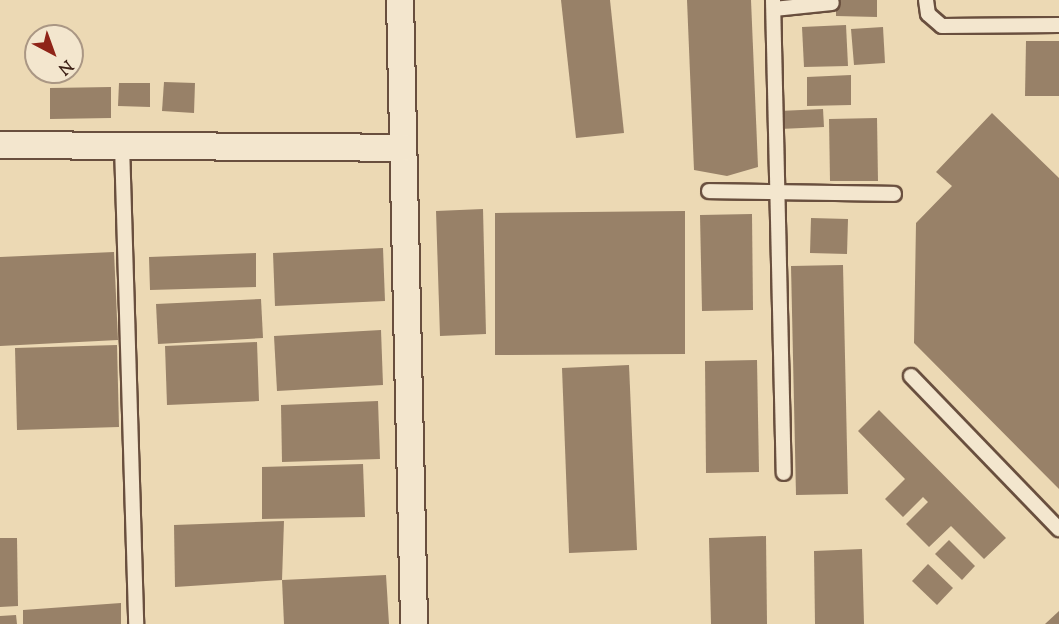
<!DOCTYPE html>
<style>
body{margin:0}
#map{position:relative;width:1059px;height:624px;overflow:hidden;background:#ecd9b4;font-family:"Sorts Mill Goudy",serif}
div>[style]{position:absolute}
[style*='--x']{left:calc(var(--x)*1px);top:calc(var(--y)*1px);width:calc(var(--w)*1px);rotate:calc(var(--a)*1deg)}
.building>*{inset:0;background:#988168}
.roads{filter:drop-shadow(2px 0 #694f3e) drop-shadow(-2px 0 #694f3e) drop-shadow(0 2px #694f3e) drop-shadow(0 -2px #694f3e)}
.lane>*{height:14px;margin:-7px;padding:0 7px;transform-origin:7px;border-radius:7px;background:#f3e6ce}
.street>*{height:26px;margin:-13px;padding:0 13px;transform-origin:13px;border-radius:13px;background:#f3e6ce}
span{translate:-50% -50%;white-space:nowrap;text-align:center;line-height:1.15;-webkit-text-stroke:6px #f3e6ce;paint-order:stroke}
.north{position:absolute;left:24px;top:24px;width:60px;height:60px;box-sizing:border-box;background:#f3e6ce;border:2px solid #aa9784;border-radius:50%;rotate:139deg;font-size:16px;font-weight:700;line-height:24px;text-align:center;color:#3d2116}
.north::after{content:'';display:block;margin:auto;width:21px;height:27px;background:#8f2418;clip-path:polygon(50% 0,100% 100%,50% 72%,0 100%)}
</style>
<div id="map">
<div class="building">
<i style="clip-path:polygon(561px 0,610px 0,624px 133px,576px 138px)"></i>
<i style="clip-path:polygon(687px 0,751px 0,758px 167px,727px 176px,694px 170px)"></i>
<i style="clip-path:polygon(836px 0,877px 0,877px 17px,836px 16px)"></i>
<i style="clip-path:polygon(846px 25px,848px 66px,804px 67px,802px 27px)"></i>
<i style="clip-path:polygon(883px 27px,885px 63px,854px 65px,851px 29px)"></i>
<i style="clip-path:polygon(1026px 41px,1059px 41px,1059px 96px,1025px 96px)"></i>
<i style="clip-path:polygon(851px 75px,851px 105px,807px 106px,807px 77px)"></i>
<i style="clip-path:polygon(164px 82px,195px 83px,194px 113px,162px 111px)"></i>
<i style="clip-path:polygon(119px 83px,150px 83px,150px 107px,118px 106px)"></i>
<i style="clip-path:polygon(111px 87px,111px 118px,50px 119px,50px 88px)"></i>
<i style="clip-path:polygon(823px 109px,824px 127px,780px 129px,779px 111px)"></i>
<i style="clip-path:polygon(992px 113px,1059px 178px,1059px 489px,914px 343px,916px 223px,952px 186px,936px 172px)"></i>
<i style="clip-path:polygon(877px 118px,878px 181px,830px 181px,829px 119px)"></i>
<i style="clip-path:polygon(483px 209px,486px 334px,440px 336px,436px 211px)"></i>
<i style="clip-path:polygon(685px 211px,685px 354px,495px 355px,495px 213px)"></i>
<i style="clip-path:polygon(752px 214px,753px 310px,702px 311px,700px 215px)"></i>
<i style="clip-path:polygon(811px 218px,848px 219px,847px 254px,810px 253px)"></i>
<i style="clip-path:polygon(383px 248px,385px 301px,275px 306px,273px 253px)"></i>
<i style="clip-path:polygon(114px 252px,118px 340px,0 346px,0 257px)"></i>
<i style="clip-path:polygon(256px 253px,256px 287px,150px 290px,149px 257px)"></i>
<i style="clip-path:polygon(843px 265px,848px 494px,796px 495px,791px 266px)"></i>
<i style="clip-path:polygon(261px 299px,263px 338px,158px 344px,156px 304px)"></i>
<i style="clip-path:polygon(381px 330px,383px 385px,277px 391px,274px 336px)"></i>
<i style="clip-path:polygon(257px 342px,259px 401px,167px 405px,165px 346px)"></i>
<i style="clip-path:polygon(117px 345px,119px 427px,17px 430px,15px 348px)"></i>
<i style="clip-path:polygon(757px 360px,759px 472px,706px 473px,705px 361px)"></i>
<i style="clip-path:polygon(629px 365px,637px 550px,569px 553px,562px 368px)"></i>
<i style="clip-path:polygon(378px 401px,380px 459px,282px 462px,281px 405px)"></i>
<i style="clip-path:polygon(879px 410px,1006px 538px,984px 559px,951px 526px,929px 547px,906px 524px,928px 502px,923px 497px,903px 517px,885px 499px,905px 479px,858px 431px)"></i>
<i style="clip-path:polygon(363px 464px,365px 517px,262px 519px,262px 467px)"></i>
<i style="clip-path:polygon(284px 521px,282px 580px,175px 587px,174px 525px)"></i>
<i style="clip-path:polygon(766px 536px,767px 624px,711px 624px,709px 538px)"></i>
<i style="clip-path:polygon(0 538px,17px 538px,18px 606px,0 607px)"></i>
<i style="clip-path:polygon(949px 540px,975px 566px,962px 580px,935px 554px)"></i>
<i style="clip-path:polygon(862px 549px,864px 624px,815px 624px,814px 551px)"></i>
<i style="clip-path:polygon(928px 564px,953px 588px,937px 605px,912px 581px)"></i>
<i style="clip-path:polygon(386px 575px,389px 624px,284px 624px,282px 580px)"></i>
<i style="clip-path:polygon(121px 603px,121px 624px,23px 624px,23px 610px)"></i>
<i style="clip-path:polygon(1059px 611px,1059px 624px,1045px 624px)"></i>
<i style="clip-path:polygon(16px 615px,17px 624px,0 624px,0 616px)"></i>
</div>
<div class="roads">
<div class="lane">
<i style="--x:773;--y:0;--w:473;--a:88.7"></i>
<i style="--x:926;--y:0;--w:14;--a:82"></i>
<i style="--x:928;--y:14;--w:18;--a:41"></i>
<i style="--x:942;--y:26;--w:117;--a:-0.5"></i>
<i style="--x:774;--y:9;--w:58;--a:-5.9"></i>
<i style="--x:122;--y:145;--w:479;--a:88.3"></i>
<i style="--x:709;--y:191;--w:185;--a:0.9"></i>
<i style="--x:911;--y:376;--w:213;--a:46"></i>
</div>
<div class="street">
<i style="--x:400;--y:0;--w:624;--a:88.71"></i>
<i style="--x:0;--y:145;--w:403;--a:0.4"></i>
</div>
</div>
<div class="north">N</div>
</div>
